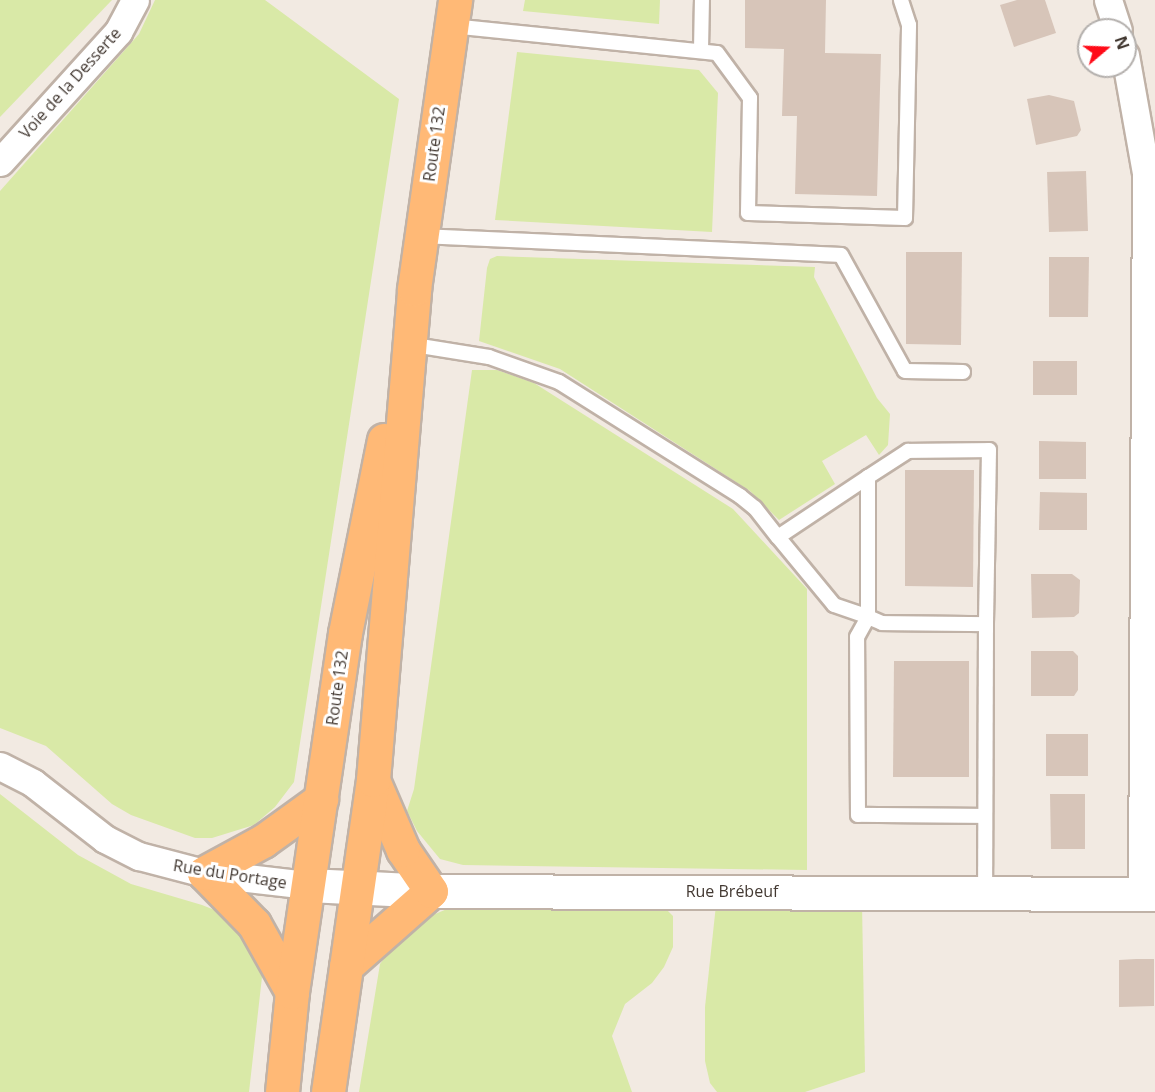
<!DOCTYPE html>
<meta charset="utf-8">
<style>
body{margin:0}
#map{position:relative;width:1155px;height:1092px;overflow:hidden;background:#f2eae2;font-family:"Open Sans",sans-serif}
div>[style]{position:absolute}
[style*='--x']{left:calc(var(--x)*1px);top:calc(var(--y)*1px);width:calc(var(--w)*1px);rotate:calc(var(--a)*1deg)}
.green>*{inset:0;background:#d9e9a7}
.building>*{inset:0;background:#d7c5b9}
.roads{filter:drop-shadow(2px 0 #c0b2a7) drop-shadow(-2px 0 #c0b2a7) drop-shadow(0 2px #c0b2a7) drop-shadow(0 -2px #c0b2a7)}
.service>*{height:14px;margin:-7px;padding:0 7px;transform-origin:7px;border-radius:7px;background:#fff}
.minor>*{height:27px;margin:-13.5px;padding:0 13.5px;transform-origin:13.5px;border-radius:13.5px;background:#fff}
.tertiary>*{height:33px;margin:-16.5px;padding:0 16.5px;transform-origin:16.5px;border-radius:16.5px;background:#fff}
.trunk>*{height:33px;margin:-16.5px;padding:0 16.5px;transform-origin:16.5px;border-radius:16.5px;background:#ffb976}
span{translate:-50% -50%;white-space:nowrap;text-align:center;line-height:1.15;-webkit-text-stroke:6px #fff;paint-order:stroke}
.street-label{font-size:16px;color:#433932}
.north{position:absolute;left:1077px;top:18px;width:60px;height:60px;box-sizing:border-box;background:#fff;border:2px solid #b4b0ad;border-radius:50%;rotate:71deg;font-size:16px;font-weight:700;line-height:24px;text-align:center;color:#433932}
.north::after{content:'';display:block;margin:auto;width:21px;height:27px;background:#ff0b18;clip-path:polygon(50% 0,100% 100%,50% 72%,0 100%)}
</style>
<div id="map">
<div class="green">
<i style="clip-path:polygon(0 0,112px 0,0 117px)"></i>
<i style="clip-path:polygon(155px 0,265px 0,399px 99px,294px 782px,275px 807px,254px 825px,212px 838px,195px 838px,131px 815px,112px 804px,46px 746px,0 728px,0 191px,139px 34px)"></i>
<i style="clip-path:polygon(525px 0,660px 0,659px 24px,523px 11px)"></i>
<i style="clip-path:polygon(517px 52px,699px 70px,718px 93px,712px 232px,495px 220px)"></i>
<i style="clip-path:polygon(497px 256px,815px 267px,814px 277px,877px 398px,890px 414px,888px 445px,879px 455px,866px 435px,822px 461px,835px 484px,779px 520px,750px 491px,560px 369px,479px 341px,487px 268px,490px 259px)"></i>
<i style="clip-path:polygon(472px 370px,497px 370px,534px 383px,733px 509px,807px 589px,807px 870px,463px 865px,440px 859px,417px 831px,407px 811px,414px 789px)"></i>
<i style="clip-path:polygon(0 794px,78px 855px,131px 884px,202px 905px,222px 913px,236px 924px,260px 958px,262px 977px,249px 1092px,0 1092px)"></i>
<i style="clip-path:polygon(862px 904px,865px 1072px,805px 1092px,717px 1092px,710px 1083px,705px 1061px,705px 1007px,716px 905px)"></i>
<i style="clip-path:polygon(479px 905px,662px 905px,673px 916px,673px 947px,664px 967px,652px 983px,625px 1004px,612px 1036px,632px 1092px,359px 1092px,380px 964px,398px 939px,421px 920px,447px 909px)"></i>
</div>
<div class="building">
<i style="clip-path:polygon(745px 0,826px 0,825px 53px,881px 54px,877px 196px,795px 194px,797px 116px,782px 116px,784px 49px,745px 48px)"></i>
<i style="clip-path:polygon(1017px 0,1045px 0,1056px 33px,1014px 47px,1000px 5px)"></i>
<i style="clip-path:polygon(1049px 95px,1074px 101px,1081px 130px,1077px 136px,1036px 145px,1027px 99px)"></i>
<i style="clip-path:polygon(1086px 171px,1088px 231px,1049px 232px,1047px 172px)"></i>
<i style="clip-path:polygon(906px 252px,962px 252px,961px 345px,906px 344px)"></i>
<i style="clip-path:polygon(1049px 257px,1089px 257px,1088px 317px,1049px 317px)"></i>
<i style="clip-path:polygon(1033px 361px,1077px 361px,1077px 395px,1033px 395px)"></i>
<i style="clip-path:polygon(1039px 441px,1086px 442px,1086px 479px,1039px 479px)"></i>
<i style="clip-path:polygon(905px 470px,974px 470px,973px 587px,905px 586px)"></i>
<i style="clip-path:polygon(1040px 492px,1087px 493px,1087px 530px,1039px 530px)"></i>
<i style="clip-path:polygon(1031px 574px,1072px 574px,1080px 580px,1079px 613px,1074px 617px,1032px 618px)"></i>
<i style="clip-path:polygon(1031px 651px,1073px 651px,1078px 656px,1078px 690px,1074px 696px,1031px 696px)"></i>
<i style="clip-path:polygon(894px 661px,969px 661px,969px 777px,893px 777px)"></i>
<i style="clip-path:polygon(1046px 734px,1088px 734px,1088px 776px,1046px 776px)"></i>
<i style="clip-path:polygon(1050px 794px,1085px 794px,1085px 849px,1051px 849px)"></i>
<i style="clip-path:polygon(1136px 959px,1154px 959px,1154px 1006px,1119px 1007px,1119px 960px)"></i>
</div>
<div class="roads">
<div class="service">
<i style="--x:451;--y:26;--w:267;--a:5.8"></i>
<i style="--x:717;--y:53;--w:56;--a:53.7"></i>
<i style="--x:750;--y:98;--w:115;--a:91"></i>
<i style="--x:748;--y:213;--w:157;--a:1.8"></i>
<i style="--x:905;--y:218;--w:193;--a:-88.8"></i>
<i style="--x:909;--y:25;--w:26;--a:-108"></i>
<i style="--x:701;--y:50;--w:50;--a:-88.9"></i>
<i style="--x:422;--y:236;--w:419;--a:2.6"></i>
<i style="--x:841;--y:255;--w:132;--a:61.1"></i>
<i style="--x:905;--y:371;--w:58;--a:1"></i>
<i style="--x:408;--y:344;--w:82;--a:9.1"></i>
<i style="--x:489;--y:357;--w:74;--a:19.7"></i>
<i style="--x:559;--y:382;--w:214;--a:32.2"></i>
<i style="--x:740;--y:496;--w:19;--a:39"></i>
<i style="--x:755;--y:508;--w:37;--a:52"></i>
<i style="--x:778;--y:537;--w:88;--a:50.5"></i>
<i style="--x:834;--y:605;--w:36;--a:19"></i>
<i style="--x:868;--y:617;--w:140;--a:-90"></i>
<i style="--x:868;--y:477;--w:108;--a:146.3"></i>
<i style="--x:868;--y:477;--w:48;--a:-33"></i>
<i style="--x:908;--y:451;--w:81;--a:-0.7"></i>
<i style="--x:989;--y:450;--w:174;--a:91"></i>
<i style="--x:985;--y:816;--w:127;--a:-179.5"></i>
<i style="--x:858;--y:815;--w:178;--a:-90.3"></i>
<i style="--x:857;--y:637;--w:23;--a:-61"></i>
<i style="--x:868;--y:617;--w:15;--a:23"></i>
<i style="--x:882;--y:623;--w:104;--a:0.6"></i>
<i style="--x:986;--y:624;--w:268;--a:90.2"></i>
</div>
<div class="minor">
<i style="--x:1108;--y:0;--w:32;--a:72"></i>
<i style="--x:1125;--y:55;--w:120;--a:79.9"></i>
<i style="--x:1146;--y:173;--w:721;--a:90.32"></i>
<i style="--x:0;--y:162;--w:176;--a:-47.8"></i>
<i style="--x:118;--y:32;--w:36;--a:-62"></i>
<i style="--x:0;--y:766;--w:37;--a:27"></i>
<i style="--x:33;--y:783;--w:91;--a:37.9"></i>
<i style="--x:105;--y:839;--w:38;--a:27"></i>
<i style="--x:139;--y:856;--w:67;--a:14.7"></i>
<i style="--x:204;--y:873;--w:105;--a:6.6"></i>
</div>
<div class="tertiary">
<i style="--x:308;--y:885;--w:123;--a:2.8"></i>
<i style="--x:431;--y:891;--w:724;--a:0.24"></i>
</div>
<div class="trunk">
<i style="--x:346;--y:966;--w:113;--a:-41.4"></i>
<i style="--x:431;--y:891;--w:50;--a:-124.3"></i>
<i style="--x:403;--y:850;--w:76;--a:-113.2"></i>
<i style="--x:292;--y:992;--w:78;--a:-119.2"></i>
<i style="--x:254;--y:924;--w:71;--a:-134.4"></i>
<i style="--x:204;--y:873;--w:67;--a:-28.5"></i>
<i style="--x:263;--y:841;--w:72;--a:-35.9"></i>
<i style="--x:282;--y:1092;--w:100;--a:-84.3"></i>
<i style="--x:292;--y:992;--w:363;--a:-81.6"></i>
<i style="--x:345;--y:633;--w:197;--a:-78.6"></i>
<i style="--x:328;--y:1092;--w:315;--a:-81.8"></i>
<i style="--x:373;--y:780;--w:493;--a:-85.2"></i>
<i style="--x:414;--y:289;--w:292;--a:-81.9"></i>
</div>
</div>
<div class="street-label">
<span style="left:70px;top:83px;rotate:-48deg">Voie de la Desserte</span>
<span style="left:434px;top:144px;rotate:-82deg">Route 132</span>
<span style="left:337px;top:688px;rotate:-82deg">Route 132</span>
<span style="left:230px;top:874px;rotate:9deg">Rue du Portage</span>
<span style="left:732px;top:891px">Rue Brébeuf</span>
</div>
<div class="north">N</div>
</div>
